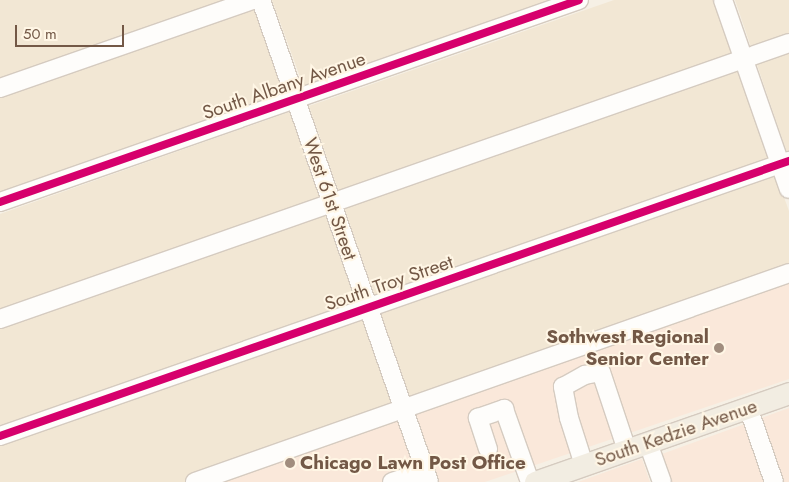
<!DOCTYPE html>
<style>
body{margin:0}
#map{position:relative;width:789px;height:482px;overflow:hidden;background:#f6f0e5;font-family:Jost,sans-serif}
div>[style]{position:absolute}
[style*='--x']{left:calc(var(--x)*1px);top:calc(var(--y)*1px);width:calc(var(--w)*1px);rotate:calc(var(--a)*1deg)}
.residential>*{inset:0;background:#f2e7d4}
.commercial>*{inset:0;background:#fae8da}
.roads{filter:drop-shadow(1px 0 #d5cbc0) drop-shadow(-1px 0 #d5cbc0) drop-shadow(0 1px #d5cbc0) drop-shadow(0 -1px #d5cbc0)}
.minor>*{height:18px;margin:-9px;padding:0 9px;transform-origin:9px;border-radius:9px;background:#fefdfb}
.major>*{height:21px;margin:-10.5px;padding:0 10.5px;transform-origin:10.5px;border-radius:10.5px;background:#f2ede2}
.cycleway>*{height:8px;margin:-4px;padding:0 4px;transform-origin:4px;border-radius:4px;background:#d6006c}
.dots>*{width:14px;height:14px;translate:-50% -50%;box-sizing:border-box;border:2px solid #fff6e5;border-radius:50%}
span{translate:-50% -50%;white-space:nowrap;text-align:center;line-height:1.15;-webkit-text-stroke:4px #fff6e5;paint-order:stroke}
.street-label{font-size:19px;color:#735846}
.poi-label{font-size:19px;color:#735846;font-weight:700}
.right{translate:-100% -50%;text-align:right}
.left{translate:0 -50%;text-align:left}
.scale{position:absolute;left:15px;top:25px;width:109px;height:22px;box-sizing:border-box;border:2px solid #735846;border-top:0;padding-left:6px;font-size:15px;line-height:18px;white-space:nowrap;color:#735846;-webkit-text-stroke:4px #fff6e5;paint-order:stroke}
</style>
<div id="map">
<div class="residential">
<i style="clip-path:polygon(0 0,254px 0,287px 95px,0 195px)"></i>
<i style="clip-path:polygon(272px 0,558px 0,304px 88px)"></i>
<i style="clip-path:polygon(614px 0,716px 0,771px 160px,375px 296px,309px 106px)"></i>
<i style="clip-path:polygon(735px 0,789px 0,789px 153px,787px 153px)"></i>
<i style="clip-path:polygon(292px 111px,359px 302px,0 426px,0 214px)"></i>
<i style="clip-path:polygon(776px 175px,789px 211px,789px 273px,413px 405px,380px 312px)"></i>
<i style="clip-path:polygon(365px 318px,396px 411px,195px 482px,0 482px,0 446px)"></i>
</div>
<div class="commercial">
<i style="clip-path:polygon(789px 273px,789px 379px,485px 482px,439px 482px,413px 405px)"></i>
<i style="clip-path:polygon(789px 408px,789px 482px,671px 482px,662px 454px)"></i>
<i style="clip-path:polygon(396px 411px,421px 482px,195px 482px)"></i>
<i style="clip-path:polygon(642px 459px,650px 482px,578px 482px)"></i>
</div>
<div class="roads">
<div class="minor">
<i style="--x:261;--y:0;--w:510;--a:70.78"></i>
<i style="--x:723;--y:0;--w:200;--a:70.8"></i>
<i style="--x:0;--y:88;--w:268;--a:-19.2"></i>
<i style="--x:0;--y:202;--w:613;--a:-19.23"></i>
<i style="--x:0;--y:319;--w:836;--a:-19.28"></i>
<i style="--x:748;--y:407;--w:79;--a:70.9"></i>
<i style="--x:0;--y:436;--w:836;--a:-19.22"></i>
<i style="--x:648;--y:443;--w:41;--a:70.3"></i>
<i style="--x:488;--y:449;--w:33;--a:-108"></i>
<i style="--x:478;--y:418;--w:28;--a:-19"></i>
<i style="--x:504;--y:409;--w:77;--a:70.4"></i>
<i style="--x:584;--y:465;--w:49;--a:-107.7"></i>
<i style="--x:569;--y:418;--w:32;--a:-101"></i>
<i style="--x:563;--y:387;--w:25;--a:-29"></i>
<i style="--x:585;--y:375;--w:16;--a:-11"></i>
<i style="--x:601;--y:372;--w:82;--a:71.6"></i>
<i style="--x:195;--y:482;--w:630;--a:-19.38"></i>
<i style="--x:392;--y:482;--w:35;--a:-18"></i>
</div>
<div class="major">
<i style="--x:535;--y:482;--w:269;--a:-19.3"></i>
</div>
</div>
<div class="cycleway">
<i style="--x:0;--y:202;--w:613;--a:-19.23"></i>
<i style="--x:0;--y:436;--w:836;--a:-19.22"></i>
</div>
<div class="dots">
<i style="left:719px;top:348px;background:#a18d7e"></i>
<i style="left:290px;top:463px;background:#a18d7e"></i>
</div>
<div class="street-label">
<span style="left:284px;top:86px;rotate:-19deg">South Albany Avenue</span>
<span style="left:330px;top:199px;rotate:71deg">West 61st Street</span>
<span style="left:389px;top:283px;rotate:-19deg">South Troy Street</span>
<span style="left:676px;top:433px;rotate:-19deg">South Kedzie Avenue</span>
</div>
<div class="poi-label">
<span class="right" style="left:709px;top:348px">Sothwest Regional<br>Senior Center</span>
<span class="left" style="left:300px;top:463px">Chicago Lawn Post Office</span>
</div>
<div class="scale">50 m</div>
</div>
